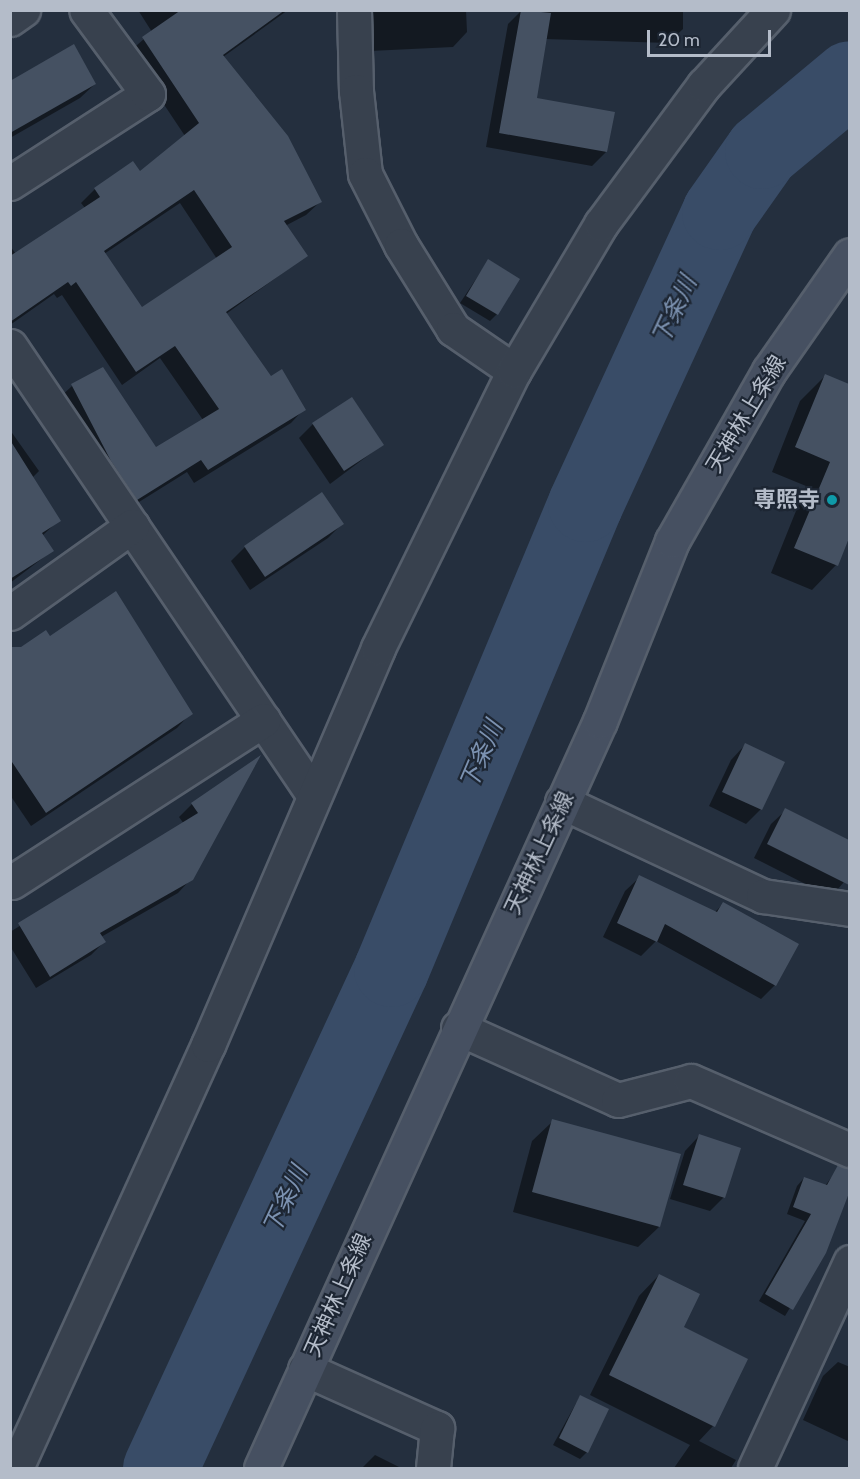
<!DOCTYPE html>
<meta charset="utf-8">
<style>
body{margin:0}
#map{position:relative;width:860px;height:1479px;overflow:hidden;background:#242f3e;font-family:Cabin,"Noto Sans JP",sans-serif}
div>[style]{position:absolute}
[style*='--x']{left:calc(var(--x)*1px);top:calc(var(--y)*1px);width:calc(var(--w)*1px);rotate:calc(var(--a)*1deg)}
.shadow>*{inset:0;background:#0007}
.river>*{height:75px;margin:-37.5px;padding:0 37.5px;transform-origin:37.5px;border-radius:37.5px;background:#394c67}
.building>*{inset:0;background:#455162}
.roads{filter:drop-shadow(2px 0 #565f6c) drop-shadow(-2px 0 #565f6c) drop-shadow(0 2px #565f6c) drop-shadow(0 -2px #565f6c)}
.street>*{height:33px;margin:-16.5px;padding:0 16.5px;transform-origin:16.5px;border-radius:16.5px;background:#38414e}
.secondary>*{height:33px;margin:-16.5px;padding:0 16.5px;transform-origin:16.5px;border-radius:16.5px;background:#465061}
.dots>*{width:16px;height:16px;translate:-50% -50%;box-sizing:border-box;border:3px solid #1d2633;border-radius:50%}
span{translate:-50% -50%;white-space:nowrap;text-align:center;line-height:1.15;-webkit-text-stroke:4.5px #1d2633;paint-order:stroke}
.street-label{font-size:22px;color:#b4bcc9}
.poi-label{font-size:22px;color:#b4bcc9;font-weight:700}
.right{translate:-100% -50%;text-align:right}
.water-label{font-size:24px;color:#7c92b1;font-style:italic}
.frame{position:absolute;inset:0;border:12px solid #b4bcc9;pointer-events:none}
.scale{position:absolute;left:647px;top:30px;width:124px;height:27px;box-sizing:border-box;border:3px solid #b4bcc9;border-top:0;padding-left:8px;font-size:18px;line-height:21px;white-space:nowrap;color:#b4bcc9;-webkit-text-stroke:4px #1d2633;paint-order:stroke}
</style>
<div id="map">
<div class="shadow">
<i style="clip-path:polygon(evenodd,138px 10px,288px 10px,223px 57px,320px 202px,306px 215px,285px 226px,306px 256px,226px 314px,270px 378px,304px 409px,291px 423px,194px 483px,187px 472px,123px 512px,58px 399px,72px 386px,102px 369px,156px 449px,203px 420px,160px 358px,122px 385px,62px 295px,57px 298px,54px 294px,10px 325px,10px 246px,16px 254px,85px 208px,81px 203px,95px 189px,139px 173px,185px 136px,129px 52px,152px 32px,138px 10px,180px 203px,217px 259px,142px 309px,104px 254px,180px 203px)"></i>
<i style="clip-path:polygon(368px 10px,466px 10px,467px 32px,453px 47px,370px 51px)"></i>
<i style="clip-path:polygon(522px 10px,683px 10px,683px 29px,668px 43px,545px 39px,535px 100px,606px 152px,592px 166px,486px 147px,508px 24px)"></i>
<i style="clip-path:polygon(10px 81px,95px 84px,80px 98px,10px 138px)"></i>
<i style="clip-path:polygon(488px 261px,497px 314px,490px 321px,460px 303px)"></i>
<i style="clip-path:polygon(825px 376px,850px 386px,850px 534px,836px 565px,812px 590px,771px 573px,806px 486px,772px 472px,800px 401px)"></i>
<i style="clip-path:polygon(313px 424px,382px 445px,330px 484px,299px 438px)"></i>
<i style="clip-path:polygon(10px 430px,39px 471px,32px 478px,59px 520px,42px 536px,52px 551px,10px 583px)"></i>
<i style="clip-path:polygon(342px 524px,328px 538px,250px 590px,231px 561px,245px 547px)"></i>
<i style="clip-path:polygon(50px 638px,191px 713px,177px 728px,31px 826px,10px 795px,10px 657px)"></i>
<i style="clip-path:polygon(745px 745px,761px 809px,746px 824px,709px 806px,731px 760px)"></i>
<i style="clip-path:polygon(257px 760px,191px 879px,178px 893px,101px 937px,104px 942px,91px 955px,36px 988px,10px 946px,10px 932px,184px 824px,179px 817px,192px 804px)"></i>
<i style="clip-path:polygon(786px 810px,850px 842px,850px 875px,831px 897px,754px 858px,771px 824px)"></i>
<i style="clip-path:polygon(640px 877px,715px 912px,723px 904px,775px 985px,761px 999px,656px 941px,641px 956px,603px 937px,625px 891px)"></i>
<i style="clip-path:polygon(553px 1121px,659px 1227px,638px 1247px,513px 1212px,532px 1141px)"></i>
<i style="clip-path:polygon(699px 1136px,724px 1197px,710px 1211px,670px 1199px,685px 1151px)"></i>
<i style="clip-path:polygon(839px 1167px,850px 1170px,850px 1189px,824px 1252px,785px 1316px,759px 1301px,805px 1221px,787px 1214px,797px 1186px,804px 1178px,825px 1186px)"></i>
<i style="clip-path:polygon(659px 1275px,713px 1426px,699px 1441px,736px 1460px,731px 1468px,674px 1468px,690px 1445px,590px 1395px,639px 1296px)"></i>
<i style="clip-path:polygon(838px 1362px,850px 1367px,850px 1442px,803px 1420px,823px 1376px)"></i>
<i style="clip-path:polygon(580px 1396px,587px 1452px,580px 1459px,553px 1445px)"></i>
<i style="clip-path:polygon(375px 1455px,401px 1468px,362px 1468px)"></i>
</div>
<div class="river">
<i style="--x:160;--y:1468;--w:550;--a:-65.16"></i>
<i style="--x:391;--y:969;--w:504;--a:-67.35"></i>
<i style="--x:585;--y:504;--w:321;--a:-65.3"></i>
<i style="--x:719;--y:212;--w:75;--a:-54.8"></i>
<i style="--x:762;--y:151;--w:114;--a:-39.7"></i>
</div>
<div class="building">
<i style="clip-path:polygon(evenodd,181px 10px,285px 10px,223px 55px,288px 136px,322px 202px,284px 221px,308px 256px,226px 312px,271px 376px,282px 369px,306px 410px,208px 470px,201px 460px,137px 500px,111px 461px,71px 384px,103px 367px,156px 447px,219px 409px,175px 346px,136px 372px,76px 282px,71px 286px,68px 282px,10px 322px,10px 256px,100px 197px,94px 188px,133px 161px,140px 171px,199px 123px,142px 37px,181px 10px,194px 190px,232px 247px,142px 307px,104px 251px,194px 190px)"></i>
<i style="clip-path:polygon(521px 10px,551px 13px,537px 98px,615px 112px,607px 152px,499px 133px)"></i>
<i style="clip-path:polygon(74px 44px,96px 84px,10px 133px,10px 81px)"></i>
<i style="clip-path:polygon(488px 259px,520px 279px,498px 315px,466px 296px)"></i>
<i style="clip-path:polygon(825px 374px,849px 384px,849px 538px,838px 566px,794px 548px,830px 462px,795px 447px)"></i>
<i style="clip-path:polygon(352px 397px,384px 445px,344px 471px,312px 423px)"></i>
<i style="clip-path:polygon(10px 440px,61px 521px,42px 533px,54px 551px,10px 579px)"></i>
<i style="clip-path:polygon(322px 492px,344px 524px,265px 577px,244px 546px)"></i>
<i style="clip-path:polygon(116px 591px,193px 714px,46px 813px,10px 759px,10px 647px,21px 647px,46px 630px,50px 636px)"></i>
<i style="clip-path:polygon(745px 743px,785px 762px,762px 810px,722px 792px)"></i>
<i style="clip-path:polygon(261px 755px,193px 880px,100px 933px,106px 942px,50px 977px,18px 923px,198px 813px,191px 803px)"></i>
<i style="clip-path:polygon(785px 808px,849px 840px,849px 885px,767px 844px)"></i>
<i style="clip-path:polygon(639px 875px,717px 912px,723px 902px,799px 944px,776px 986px,665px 924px,657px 942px,617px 923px)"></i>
<i style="clip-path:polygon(552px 1119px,681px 1154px,660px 1227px,532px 1192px)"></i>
<i style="clip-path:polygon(699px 1134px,741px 1148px,725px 1198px,683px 1185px)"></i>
<i style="clip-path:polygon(838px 1165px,849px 1168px,849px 1193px,826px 1253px,793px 1310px,765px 1294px,811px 1214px,793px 1207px,804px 1177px,827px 1185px)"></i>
<i style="clip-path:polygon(659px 1274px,700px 1294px,684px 1327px,748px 1359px,715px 1427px,609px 1375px)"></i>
<i style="clip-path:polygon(580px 1395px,609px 1409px,588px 1453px,559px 1438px)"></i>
</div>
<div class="roads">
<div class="street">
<i style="--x:354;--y:10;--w:81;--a:88.6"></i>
<i style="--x:356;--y:91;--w:83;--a:83.8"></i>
<i style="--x:365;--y:174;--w:80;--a:63.1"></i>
<i style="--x:401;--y:245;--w:99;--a:58.2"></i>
<i style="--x:453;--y:329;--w:74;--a:34.5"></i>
<i style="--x:10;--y:19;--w:16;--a:-35"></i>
<i style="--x:10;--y:183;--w:164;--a:-32.8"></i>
<i style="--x:148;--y:94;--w:104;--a:-126.4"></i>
<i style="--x:10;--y:346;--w:541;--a:55.93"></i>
<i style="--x:10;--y:613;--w:150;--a:-35.5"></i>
<i style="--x:562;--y:802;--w:222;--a:25.1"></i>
<i style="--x:763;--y:896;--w:88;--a:8.5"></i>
<i style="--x:12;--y:882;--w:299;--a:-32.8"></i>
<i style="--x:458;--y:1028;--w:175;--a:24.2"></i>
<i style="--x:618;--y:1100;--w:75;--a:-14.6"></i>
<i style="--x:691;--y:1081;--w:173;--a:23.5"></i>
<i style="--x:305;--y:1369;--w:145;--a:24.1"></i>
<i style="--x:437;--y:1428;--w:40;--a:95.7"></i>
<i style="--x:16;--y:1468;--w:465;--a:-65.6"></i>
<i style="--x:208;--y:1045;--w:432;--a:-66.8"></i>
<i style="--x:378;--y:648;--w:309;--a:-63.9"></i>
<i style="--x:514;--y:371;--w:171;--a:-59.4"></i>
<i style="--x:601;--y:224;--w:173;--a:-53.5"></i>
<i style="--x:704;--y:85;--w:102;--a:-47.4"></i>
<i style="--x:755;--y:1468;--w:227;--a:-65.2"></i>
</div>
<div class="secondary">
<i style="--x:261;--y:1468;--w:820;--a:-65.59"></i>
<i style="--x:600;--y:721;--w:194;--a:-68.2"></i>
<i style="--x:672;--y:541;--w:196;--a:-60.3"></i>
<i style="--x:769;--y:371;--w:141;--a:-55.1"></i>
</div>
</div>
<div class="dots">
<i style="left:832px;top:500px;background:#0f9aa8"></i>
</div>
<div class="street-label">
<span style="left:746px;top:414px;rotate:-59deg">天神林上条線</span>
<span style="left:539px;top:853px;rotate:-65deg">天神林上条線</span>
<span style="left:338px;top:1295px;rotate:-66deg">天神林上条線</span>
</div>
<div class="poi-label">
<span class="right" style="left:820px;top:500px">専照寺</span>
</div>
<div class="water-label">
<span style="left:674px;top:310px;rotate:-65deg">下条川</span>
<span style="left:481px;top:755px;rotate:-67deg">下条川</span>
<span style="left:285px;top:1200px;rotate:-65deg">下条川</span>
</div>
<div class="frame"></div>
<div class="scale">20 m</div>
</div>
